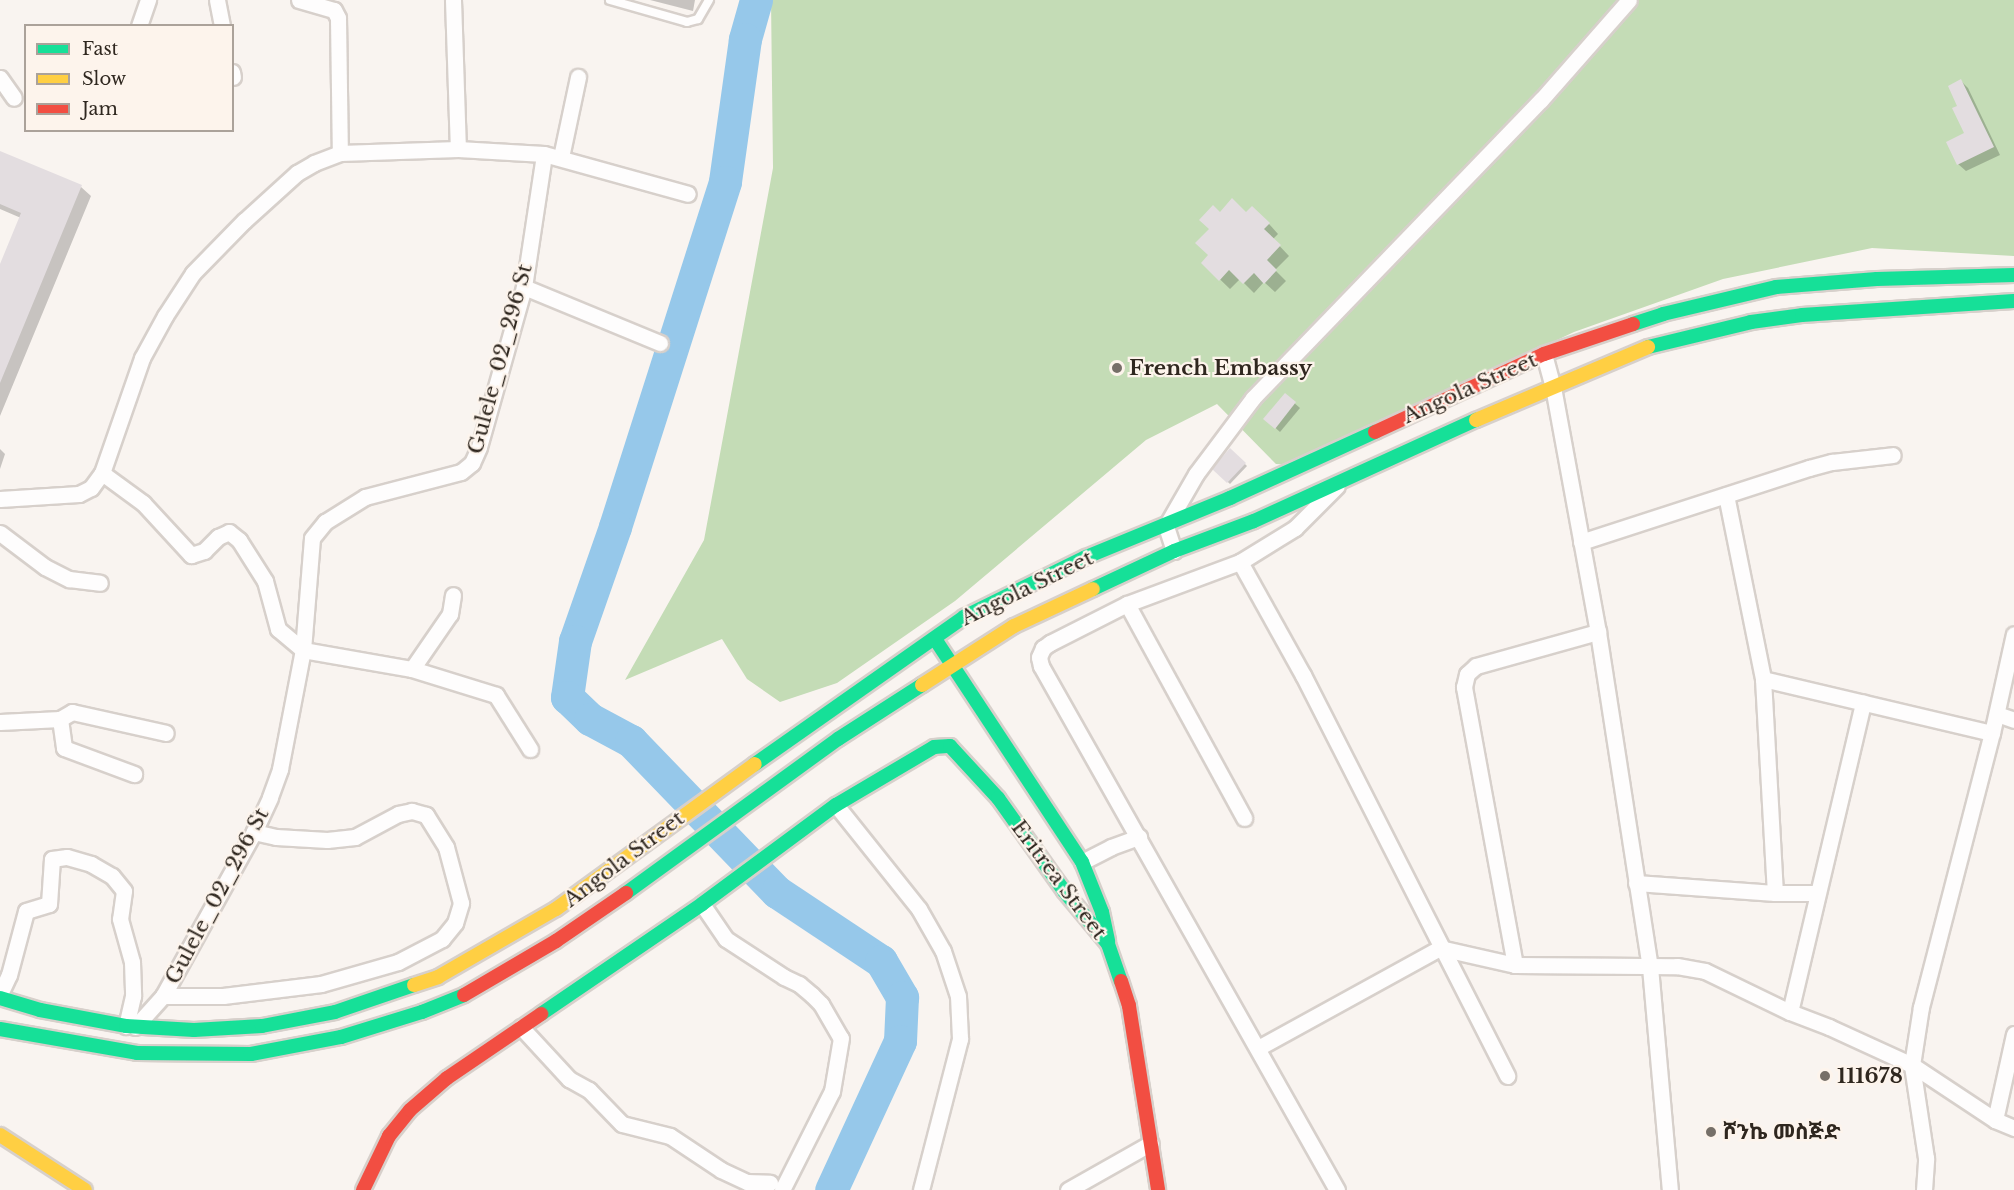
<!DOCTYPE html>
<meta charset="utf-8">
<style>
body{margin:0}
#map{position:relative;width:2014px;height:1190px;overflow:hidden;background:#f9f4f0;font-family:"Libre Baskerville","Noto Sans Ethiopic",serif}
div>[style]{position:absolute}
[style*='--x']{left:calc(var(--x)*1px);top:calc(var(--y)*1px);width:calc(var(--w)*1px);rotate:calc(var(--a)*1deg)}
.forest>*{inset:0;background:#c4dcb6}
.shadow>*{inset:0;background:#0003}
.river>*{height:33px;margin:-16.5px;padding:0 16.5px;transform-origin:16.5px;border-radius:16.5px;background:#96c8ea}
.building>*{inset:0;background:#e3dde0}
.roads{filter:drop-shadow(2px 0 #d7d0cb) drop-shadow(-2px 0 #d7d0cb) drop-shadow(0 2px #d7d0cb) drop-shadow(0 -2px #d7d0cb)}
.lane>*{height:8px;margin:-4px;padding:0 4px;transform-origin:4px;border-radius:4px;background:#fefdfd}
.street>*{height:15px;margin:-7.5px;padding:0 7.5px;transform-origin:7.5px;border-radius:7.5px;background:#fefdfd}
.fast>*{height:14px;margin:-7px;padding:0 7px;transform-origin:7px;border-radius:7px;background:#16e098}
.slow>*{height:14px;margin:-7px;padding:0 7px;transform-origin:7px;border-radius:7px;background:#ffcf43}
.jam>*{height:14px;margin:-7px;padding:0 7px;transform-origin:7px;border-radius:7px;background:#f24e42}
.dots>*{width:16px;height:16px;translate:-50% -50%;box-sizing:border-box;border:3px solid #fdf4ec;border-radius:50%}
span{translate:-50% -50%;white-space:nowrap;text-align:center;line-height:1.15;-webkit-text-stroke:4.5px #fdf4ec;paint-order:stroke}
.street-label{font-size:21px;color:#2f271f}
.poi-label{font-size:21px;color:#2f271f;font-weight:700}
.left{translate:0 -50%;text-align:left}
.legend{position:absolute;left:24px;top:24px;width:210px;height:108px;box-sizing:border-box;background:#fdf4ec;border:2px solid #aba29a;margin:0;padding:8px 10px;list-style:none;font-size:18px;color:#2f271f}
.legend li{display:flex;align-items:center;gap:12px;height:30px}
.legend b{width:30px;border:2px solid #aba29a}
</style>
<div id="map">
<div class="forest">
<i style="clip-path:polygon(771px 0,2014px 0,2014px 256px,1872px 248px,1723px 279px,1574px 332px,1293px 465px,1276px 464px,1217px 404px,1146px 440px,955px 601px,837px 683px,780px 702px,747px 679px,722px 639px,625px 680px,704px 540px,773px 168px)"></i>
</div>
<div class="shadow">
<i style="clip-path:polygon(650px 0,695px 0,693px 11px)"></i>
<i style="clip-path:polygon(1961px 81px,1968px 88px,2000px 155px,1966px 171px,1958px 164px,1966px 134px,1959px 107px)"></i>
<i style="clip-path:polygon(0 153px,81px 187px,91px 196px,0 416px,0 268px,21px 218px,0 209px)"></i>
<i style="clip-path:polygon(1220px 214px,1246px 214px,1269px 224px,1278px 234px,1273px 239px,1289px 256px,1275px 270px,1286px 281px,1275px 292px,1264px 282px,1254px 293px,1240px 279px,1230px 289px,1203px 263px,1210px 255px,1211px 229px)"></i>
<i style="clip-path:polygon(1285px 395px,1300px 408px,1280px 432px,1270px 423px)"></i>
<i style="clip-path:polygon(0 449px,5px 454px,0 469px)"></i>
<i style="clip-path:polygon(1230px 450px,1247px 466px,1230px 484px,1214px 469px)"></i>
</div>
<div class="river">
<i style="--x:756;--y:0;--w:41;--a:105.8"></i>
<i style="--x:745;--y:39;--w:144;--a:98"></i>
<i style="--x:725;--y:182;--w:362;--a:107.7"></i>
<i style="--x:615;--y:527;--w:121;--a:109.3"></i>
<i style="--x:575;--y:641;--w:57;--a:98.1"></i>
<i style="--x:567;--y:697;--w:32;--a:44"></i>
<i style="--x:590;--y:719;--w:47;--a:28.2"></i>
<i style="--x:631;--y:741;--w:210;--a:46"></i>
<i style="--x:777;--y:892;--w:125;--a:33.6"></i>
<i style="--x:881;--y:961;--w:42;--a:59.7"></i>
<i style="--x:902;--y:997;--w:44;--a:92.6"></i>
<i style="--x:900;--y:1041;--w:164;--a:114.8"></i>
</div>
<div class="building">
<i style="clip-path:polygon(1961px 79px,1994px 147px,1957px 165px,1946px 142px,1964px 133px,1952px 108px,1957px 106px,1948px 86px)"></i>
<i style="clip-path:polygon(0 151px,82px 185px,0 383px,0 264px,21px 213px,0 204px)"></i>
<i style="clip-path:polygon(1232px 198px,1246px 212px,1252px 206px,1270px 223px,1264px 229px,1281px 245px,1267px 260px,1277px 270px,1264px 284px,1254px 273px,1243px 284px,1229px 270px,1219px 281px,1201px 263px,1208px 255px,1195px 243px,1209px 229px,1199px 220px,1213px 205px,1220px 212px)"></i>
<i style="clip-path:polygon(1285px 393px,1296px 402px,1275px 429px,1263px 419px)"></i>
<i style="clip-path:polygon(1230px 448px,1246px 463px,1227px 483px,1212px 469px)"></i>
</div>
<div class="roads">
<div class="lane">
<i style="--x:610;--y:0;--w:80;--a:15.9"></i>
<i style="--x:687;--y:22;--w:11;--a:-15"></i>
<i style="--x:698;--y:19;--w:22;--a:-60"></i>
</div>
<div class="street">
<i style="--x:217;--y:0;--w:26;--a:79"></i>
<i style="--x:299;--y:0;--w:36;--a:16"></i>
<i style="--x:334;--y:10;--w:9;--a:63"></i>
<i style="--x:338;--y:18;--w:135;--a:89.2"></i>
<i style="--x:453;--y:0;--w:149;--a:88.1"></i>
<i style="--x:139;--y:26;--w:28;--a:-71"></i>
<i style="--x:232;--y:72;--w:5;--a:79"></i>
<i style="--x:0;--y:78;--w:24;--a:55"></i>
<i style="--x:561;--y:157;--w:82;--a:-78"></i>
<i style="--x:524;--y:287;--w:147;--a:22.4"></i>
<i style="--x:1544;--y:354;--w:34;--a:75"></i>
<i style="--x:1553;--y:387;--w:249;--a:79.6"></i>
<i style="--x:1598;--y:632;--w:339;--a:81.2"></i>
<i style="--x:1650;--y:967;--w:224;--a:84.9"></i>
<i style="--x:102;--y:473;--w:51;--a:36.2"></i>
<i style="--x:143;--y:503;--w:71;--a:47.3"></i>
<i style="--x:191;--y:555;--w:14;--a:-17"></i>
<i style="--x:204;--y:551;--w:20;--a:-45"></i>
<i style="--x:218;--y:537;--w:12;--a:-24"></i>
<i style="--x:229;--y:532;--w:13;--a:39"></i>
<i style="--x:239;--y:540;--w:49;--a:57.6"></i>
<i style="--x:265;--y:581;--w:50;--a:74.8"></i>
<i style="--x:278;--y:629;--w:33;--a:40"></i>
<i style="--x:1726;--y:495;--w:188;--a:78.6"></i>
<i style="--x:1763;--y:679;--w:214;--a:86.8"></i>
<i style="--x:0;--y:499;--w:79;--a:-3.6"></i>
<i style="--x:79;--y:494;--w:13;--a:-27"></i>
<i style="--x:91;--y:488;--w:19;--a:-54"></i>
<i style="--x:102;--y:473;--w:122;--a:-70.8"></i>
<i style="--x:142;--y:358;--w:48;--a:-61.3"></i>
<i style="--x:165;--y:316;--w:51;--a:-56.9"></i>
<i style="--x:193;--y:273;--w:73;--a:-45.6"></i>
<i style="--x:244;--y:221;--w:72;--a:-42.2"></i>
<i style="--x:297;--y:173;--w:20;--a:-30"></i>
<i style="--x:314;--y:163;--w:28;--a:-21"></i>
<i style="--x:340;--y:153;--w:118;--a:-1.9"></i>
<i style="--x:458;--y:149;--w:86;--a:3.3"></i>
<i style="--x:544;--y:154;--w:149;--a:15.5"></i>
<i style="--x:0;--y:533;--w:56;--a:37.1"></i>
<i style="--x:45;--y:567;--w:27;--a:27"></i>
<i style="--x:69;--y:579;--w:31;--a:7"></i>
<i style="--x:1581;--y:542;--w:240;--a:-18"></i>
<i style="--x:1809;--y:468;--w:24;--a:-15"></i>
<i style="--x:1832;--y:462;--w:61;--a:-6.5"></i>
<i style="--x:1174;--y:551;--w:26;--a:-108"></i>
<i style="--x:1166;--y:526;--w:60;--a:-60"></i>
<i style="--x:1196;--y:474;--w:95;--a:-53.1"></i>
<i style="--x:1253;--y:398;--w:414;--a:-46"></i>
<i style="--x:1541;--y:100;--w:133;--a:-48.7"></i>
<i style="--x:1240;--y:562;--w:129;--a:60.9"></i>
<i style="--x:1303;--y:675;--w:450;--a:63"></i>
<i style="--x:1127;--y:604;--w:244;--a:61.3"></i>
<i style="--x:303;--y:650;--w:111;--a:9.9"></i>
<i style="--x:412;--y:669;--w:88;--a:17.2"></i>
<i style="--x:496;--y:695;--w:64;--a:57.8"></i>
<i style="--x:412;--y:669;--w:67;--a:-55.4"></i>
<i style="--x:450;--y:614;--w:19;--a:-81"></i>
<i style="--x:1763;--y:679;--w:235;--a:13.3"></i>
<i style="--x:1997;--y:714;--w:18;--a:19"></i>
<i style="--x:60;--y:719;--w:14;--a:-30"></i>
<i style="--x:72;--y:712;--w:96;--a:12.6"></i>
<i style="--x:0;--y:722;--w:60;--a:-2.9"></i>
<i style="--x:60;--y:719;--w:29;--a:82"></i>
<i style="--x:64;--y:748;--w:75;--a:20.4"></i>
<i style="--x:836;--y:805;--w:133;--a:51.4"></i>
<i style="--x:919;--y:909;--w:48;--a:60.3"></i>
<i style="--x:943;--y:951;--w:47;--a:71.6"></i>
<i style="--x:958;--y:996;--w:43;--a:87.3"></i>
<i style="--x:960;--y:1039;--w:156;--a:104.5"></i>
<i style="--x:1082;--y:862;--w:33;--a:-27"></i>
<i style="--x:1111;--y:847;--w:30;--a:-20"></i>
<i style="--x:1636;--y:883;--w:139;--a:4.1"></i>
<i style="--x:1775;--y:893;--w:41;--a:0"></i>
<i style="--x:702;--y:904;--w:42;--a:55.6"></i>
<i style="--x:726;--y:939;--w:69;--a:33.2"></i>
<i style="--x:784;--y:977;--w:17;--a:25"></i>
<i style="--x:799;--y:984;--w:17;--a:40"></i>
<i style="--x:812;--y:995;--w:13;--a:45"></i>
<i style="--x:821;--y:1004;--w:39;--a:60"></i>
<i style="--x:841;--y:1038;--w:54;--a:99.6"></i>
<i style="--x:832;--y:1091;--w:111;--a:116.8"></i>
<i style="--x:1515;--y:965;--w:283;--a:-100.4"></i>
<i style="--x:1464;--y:687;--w:13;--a:-77"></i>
<i style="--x:1467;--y:674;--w:12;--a:-42"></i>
<i style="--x:1476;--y:666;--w:127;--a:-15.6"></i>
<i style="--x:0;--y:994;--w:21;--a:-65"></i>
<i style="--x:9;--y:975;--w:66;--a:-75.1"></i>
<i style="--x:26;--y:911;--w:24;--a:-17"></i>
<i style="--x:49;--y:904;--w:45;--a:-86.2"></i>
<i style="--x:52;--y:859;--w:15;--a:-8"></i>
<i style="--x:67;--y:857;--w:25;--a:16"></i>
<i style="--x:91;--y:864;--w:24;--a:30"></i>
<i style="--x:112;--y:876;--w:19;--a:51"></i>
<i style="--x:124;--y:891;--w:28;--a:98"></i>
<i style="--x:120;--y:919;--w:45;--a:74.4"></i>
<i style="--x:132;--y:962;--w:34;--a:88"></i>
<i style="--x:133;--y:996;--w:31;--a:103"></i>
<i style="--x:163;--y:996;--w:60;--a:0"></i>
<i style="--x:223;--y:996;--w:99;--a:-7"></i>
<i style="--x:321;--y:984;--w:80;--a:-15.9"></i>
<i style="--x:398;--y:962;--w:50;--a:-27.6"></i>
<i style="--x:442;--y:939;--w:21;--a:-51"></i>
<i style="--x:455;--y:923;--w:21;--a:-73"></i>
<i style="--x:461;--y:903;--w:58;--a:-105"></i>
<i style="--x:446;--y:847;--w:38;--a:-122"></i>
<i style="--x:426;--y:815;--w:15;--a:-164"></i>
<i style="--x:412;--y:811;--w:14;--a:168"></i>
<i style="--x:398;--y:814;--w:49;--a:151.9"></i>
<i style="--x:355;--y:837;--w:28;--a:174"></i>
<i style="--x:327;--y:840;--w:51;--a:-176.6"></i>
<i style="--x:276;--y:837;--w:23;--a:-167"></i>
<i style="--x:1790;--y:1012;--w:318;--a:-76.7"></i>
<i style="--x:135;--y:1027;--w:42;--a:-47.9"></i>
<i style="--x:163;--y:996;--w:188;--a:-61"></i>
<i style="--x:254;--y:832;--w:38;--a:-65"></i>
<i style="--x:270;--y:797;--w:30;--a:-70"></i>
<i style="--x:280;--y:769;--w:121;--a:-79.1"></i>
<i style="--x:303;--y:650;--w:112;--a:-85.4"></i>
<i style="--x:312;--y:538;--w:21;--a:-51"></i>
<i style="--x:325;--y:522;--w:47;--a:-32"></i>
<i style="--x:365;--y:497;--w:99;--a:-14.6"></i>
<i style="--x:461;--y:472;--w:14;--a:-39"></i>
<i style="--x:472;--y:463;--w:17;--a:-66"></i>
<i style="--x:479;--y:447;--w:166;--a:-74.3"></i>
<i style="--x:524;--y:287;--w:134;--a:-81.4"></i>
<i style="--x:521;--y:1027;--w:71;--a:47.3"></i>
<i style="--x:569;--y:1079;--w:23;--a:29"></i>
<i style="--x:589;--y:1090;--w:47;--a:45.9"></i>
<i style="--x:622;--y:1124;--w:49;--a:14"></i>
<i style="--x:670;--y:1136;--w:61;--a:33.7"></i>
<i style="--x:721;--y:1170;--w:29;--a:25"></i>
<i style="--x:747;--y:1182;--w:23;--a:2"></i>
<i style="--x:1258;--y:1048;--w:208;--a:-28.8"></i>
<i style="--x:1440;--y:948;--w:77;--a:12.8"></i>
<i style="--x:1515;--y:965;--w:162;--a:0.4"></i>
<i style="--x:1677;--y:966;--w:28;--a:10"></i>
<i style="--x:1705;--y:971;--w:94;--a:25.8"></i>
<i style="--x:1790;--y:1012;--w:42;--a:21"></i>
<i style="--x:1829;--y:1027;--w:91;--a:24.6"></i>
<i style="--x:1912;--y:1065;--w:100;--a:33.5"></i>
<i style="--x:1995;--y:1120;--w:21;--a:23"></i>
<i style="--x:1995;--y:1120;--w:88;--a:-77.5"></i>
<i style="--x:1068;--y:1190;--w:95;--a:-29.5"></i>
<i style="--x:1337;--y:1190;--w:602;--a:-119.46"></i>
<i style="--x:1041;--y:666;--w:9;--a:-103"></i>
<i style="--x:1039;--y:657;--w:10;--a:-66"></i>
<i style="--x:1043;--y:648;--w:9;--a:-36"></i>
<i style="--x:1050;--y:643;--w:86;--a:-26.9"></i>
<i style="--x:1127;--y:604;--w:121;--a:-20.4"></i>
<i style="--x:1240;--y:562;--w:65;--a:-31.7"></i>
<i style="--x:1295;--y:528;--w:59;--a:-45"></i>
<i style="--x:1924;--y:1190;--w:32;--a:-86"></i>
<i style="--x:1926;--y:1158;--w:94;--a:-98.6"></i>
<i style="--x:1912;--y:1065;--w:59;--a:-81.2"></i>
<i style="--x:1921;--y:1007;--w:283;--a:-75.5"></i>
<i style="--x:1992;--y:733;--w:101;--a:-77.5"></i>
</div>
<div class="fast">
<i style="--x:1633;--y:324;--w:32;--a:-18"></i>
<i style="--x:1663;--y:314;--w:116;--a:-13.4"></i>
<i style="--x:1776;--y:287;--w:101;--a:-4.5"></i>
<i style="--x:1877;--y:279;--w:137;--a:-1.7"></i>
<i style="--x:1648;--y:347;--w:106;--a:-13.6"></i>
<i style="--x:1751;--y:322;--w:51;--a:-7.8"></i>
<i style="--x:1802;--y:315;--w:212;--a:-3.8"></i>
<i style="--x:1093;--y:589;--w:89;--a:-25.1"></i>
<i style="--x:1174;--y:551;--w:85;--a:-20.6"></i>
<i style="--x:1254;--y:521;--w:244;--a:-24.5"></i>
<i style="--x:935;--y:639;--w:267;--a:56.6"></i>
<i style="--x:1082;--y:862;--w:54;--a:68.2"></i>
<i style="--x:1102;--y:912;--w:30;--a:78"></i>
<i style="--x:755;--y:764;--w:256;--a:-35.1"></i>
<i style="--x:964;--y:617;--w:136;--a:-26.2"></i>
<i style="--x:1086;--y:557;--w:156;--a:-22.3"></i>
<i style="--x:1230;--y:498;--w:159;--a:-24.5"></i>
<i style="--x:626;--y:893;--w:262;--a:-36"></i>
<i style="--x:838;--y:739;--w:100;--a:-32.7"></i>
<i style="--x:0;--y:998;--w:42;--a:16.7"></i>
<i style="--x:40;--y:1010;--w:87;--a:10.5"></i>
<i style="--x:126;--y:1026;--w:68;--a:3.4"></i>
<i style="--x:194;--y:1030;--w:68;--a:-3.4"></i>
<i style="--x:262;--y:1026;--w:74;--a:-10.9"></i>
<i style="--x:335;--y:1012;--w:83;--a:-18.9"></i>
<i style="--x:541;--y:1014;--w:195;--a:-34.3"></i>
<i style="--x:702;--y:904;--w:167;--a:-36.5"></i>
<i style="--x:836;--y:805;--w:114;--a:-30.6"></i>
<i style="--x:934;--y:747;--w:16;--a:-4"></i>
<i style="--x:950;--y:746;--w:71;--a:47.3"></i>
<i style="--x:998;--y:798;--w:114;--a:54.6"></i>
<i style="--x:1064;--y:891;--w:69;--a:50.3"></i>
<i style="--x:1108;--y:944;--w:39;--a:71"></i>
<i style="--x:0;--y:1029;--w:139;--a:9.9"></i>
<i style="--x:137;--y:1053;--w:114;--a:0.5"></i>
<i style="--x:251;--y:1054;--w:92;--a:-10.7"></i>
<i style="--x:341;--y:1037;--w:85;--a:-17.2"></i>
<i style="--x:422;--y:1012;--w:45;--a:-22"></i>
</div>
<div class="slow">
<i style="--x:1476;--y:420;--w:187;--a:-23"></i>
<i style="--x:922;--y:685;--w:109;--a:-32.7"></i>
<i style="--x:1014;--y:626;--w:87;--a:-25.1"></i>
<i style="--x:414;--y:985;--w:25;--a:-18"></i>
<i style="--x:438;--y:977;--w:136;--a:-30"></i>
<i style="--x:556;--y:909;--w:246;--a:-36.1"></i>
<i style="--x:0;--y:1135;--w:101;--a:32.9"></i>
</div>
<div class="jam">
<i style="--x:1375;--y:432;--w:186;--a:-24.8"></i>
<i style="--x:1544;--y:354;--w:94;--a:-18.6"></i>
<i style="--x:1121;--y:981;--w:26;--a:72"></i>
<i style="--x:1129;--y:1006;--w:186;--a:81"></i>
<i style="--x:464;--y:995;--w:107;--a:-30.4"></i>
<i style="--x:556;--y:941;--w:85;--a:-34.4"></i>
<i style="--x:363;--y:1190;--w:60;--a:-64.3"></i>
<i style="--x:389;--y:1136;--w:33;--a:-51"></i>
<i style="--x:410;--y:1110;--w:49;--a:-40.9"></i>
<i style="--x:447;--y:1078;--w:114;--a:-34.2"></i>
</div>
</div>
<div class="dots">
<i style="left:1117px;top:368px;background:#766f68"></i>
<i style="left:1825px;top:1076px;background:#766f68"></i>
<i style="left:1711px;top:1132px;background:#766f68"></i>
</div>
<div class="street-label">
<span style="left:500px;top:359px;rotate:-75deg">Gulele_02_296 St</span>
<span style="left:1470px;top:388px;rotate:-24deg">Angola Street</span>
<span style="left:1027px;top:588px;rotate:-26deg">Angola Street</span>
<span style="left:624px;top:859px;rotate:-37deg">Angola Street</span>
<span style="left:1059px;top:880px;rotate:53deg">Eritrea Street</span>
<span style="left:217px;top:896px;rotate:-62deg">Gulele_02_296 St</span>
</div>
<div class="poi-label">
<span class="left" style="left:1129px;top:368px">French Embassy</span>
<span class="left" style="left:1837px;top:1076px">111678</span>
<span class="left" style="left:1723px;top:1132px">ሾንኬ መስጅድ</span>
</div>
<ul class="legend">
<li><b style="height:8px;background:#16e098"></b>Fast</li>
<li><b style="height:8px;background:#ffcf43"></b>Slow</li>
<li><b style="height:8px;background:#f24e42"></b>Jam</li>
</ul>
</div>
